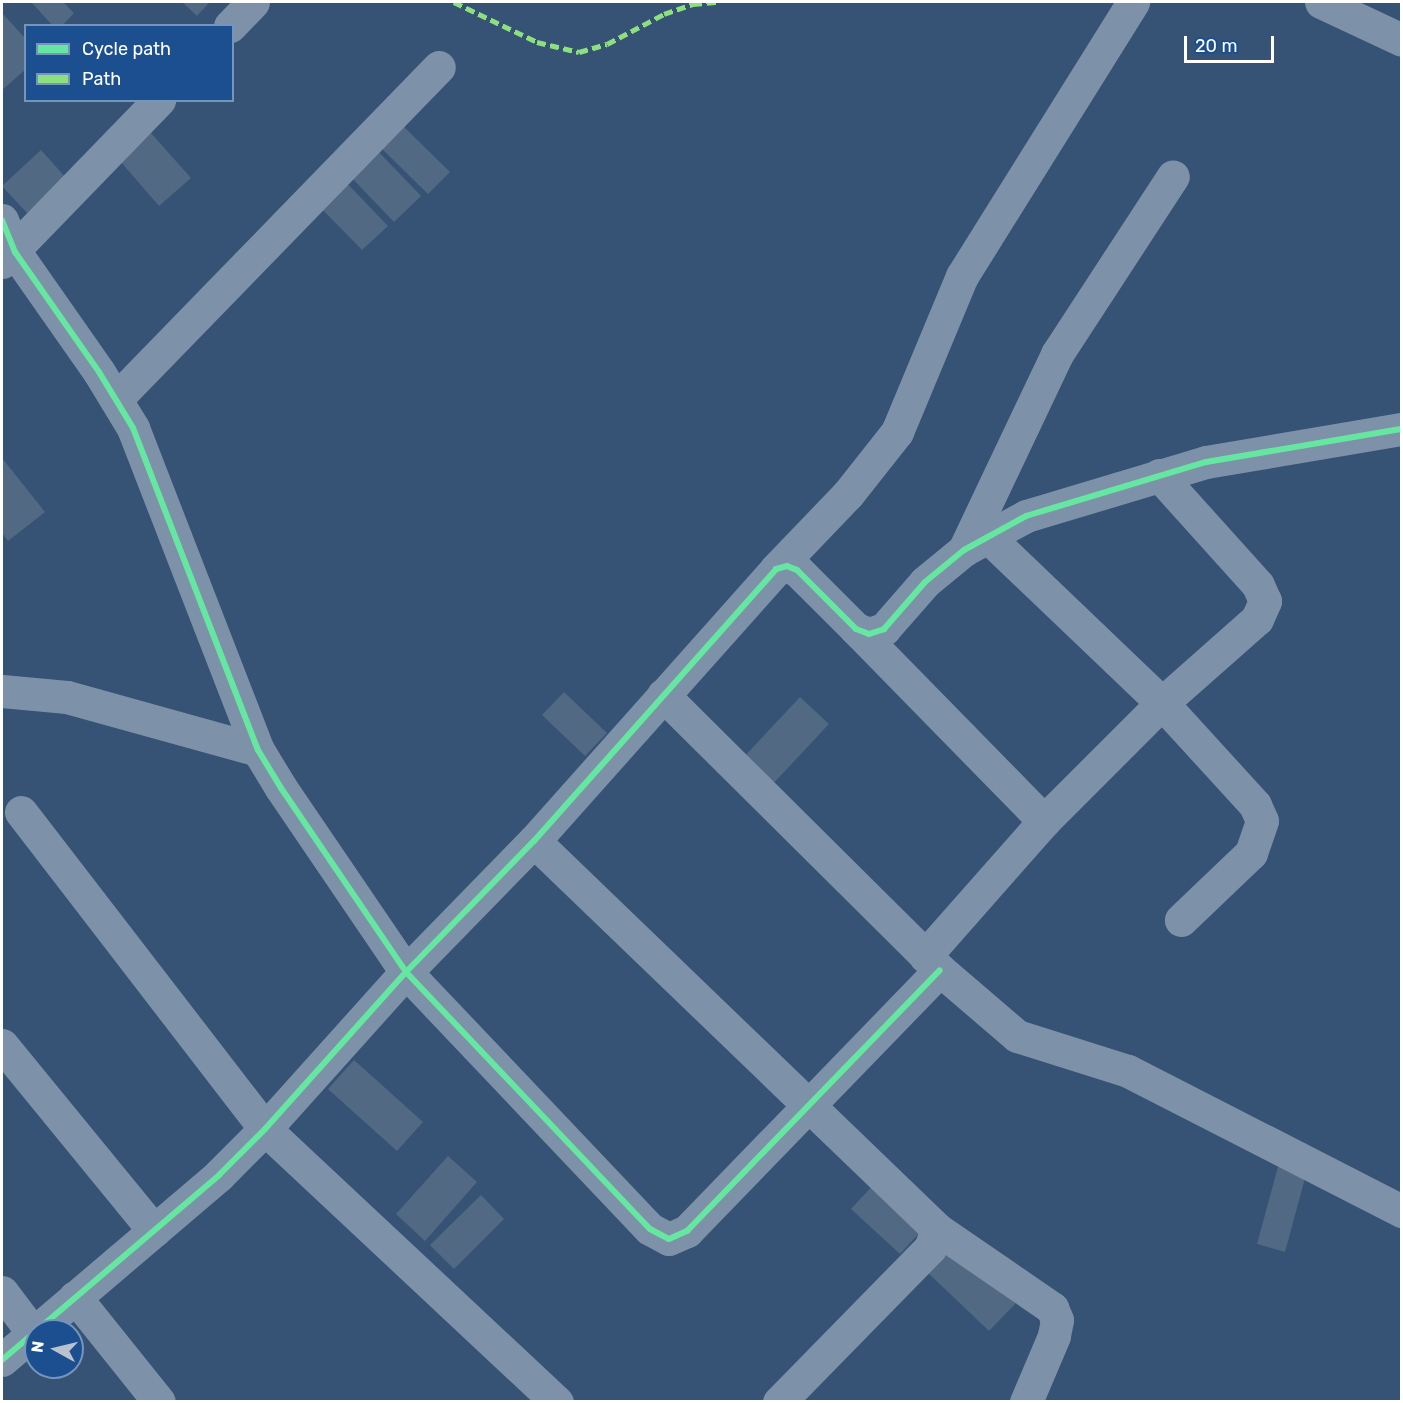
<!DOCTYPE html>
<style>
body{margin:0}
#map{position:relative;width:1403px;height:1403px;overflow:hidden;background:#365274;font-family:Rubik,sans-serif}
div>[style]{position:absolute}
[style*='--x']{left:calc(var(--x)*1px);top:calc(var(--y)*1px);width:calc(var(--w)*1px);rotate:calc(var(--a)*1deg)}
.building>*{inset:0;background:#526984}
.minor>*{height:33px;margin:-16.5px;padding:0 16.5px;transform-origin:16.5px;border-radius:16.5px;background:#7d92a8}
.quiet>*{height:4.5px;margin-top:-2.25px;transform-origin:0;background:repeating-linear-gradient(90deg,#8de07e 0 9px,transparent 0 13.5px)}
.cycleway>*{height:6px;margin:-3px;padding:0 3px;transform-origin:3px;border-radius:3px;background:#66e7a1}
span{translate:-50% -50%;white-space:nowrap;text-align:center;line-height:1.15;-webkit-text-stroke:4.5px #1b4f8f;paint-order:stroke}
.frame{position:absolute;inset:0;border:3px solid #fff;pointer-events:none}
.legend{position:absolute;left:24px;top:24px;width:210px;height:78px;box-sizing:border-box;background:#1b4f8f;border:2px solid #7695bc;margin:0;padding:8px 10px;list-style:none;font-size:18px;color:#fff}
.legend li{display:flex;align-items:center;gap:12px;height:30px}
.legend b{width:30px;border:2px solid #7695bc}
.north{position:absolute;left:24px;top:1319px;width:60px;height:60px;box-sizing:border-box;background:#1b4f8f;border:2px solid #7695bc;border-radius:50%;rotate:278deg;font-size:16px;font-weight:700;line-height:24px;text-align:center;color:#fff}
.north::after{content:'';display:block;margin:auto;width:21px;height:27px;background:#b9c2ce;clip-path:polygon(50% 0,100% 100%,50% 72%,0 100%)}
.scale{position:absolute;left:1184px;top:36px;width:90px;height:27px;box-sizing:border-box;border:3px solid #fff;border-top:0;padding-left:8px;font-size:18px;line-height:21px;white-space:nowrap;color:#fff;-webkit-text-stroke:4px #1b4f8f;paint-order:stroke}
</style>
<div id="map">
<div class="building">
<i style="clip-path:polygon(31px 2px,63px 2px,74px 13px,62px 26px,53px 26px)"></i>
<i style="clip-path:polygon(182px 2px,210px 2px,197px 16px)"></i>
<i style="clip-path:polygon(2px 13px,26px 39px,26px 69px,2px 90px)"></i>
<i style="clip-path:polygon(399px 122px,450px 172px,428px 194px,378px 145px)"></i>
<i style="clip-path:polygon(151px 133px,191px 178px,159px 206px,120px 161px)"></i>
<i style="clip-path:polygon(373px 146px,421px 196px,394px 222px,346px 172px)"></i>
<i style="clip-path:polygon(41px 150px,67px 179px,28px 214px,2px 186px)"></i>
<i style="clip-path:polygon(341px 177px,388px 226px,362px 250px,315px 202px)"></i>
<i style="clip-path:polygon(2px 458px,45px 512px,8px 541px,2px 533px)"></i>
<i style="clip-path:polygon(564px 692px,607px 733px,585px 756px,542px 715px)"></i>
<i style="clip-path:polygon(800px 697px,829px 724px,770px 787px,741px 760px)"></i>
<i style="clip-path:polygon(354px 1060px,423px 1122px,397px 1151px,328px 1089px)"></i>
<i style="clip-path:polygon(448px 1156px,477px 1182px,425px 1241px,396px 1214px)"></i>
<i style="clip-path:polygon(1279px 1163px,1307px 1171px,1285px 1252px,1257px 1244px)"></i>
<i style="clip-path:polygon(876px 1182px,925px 1227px,900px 1254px,851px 1209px)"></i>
<i style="clip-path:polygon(481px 1195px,504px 1219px,454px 1269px,430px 1245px)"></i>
<i style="clip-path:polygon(952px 1242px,1016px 1303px,989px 1331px,925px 1270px)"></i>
</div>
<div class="minor">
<i style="--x:1321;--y:2;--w:89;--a:25.1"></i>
<i style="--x:230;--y:26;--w:33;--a:-46"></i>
<i style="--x:2;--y:220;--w:35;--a:68"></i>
<i style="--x:15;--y:252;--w:146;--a:55"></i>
<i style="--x:99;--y:372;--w:66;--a:58.7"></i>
<i style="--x:133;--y:428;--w:345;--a:68.8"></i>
<i style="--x:258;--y:750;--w:44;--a:58.8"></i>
<i style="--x:281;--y:788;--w:222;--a:55.8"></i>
<i style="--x:406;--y:972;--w:354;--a:46.5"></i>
<i style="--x:650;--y:1229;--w:21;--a:28"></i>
<i style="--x:669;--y:1239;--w:20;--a:-24"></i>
<i style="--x:687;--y:1231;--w:363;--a:-45.9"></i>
<i style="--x:2;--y:262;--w:226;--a:-45.9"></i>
<i style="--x:116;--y:399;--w:463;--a:-45.8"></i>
<i style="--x:986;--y:535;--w:243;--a:43.7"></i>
<i style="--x:1162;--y:703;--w:138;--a:47.6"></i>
<i style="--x:1255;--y:805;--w:17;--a:66"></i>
<i style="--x:1262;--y:821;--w:34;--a:109"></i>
<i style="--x:1251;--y:853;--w:97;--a:136.3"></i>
<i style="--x:964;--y:550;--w:217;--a:-64.6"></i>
<i style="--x:1057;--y:354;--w:212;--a:-56.9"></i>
<i style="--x:776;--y:569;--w:104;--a:-46.2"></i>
<i style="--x:848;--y:494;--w:79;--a:-51.7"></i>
<i style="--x:897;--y:432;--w:169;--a:-67.4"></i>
<i style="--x:962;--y:276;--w:323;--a:-58"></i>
<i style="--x:856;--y:629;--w:269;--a:45.6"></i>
<i style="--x:2;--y:691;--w:65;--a:5.3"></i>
<i style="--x:67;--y:697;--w:198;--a:15.5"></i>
<i style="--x:663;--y:695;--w:390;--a:44.8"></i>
<i style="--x:940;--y:970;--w:101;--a:40.6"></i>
<i style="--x:1017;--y:1036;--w:116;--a:17.5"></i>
<i style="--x:1128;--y:1071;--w:308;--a:27.1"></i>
<i style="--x:21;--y:812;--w:400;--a:52.4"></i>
<i style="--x:265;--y:1129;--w:400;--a:43.1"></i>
<i style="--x:534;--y:841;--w:559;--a:43.91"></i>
<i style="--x:937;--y:1229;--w:20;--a:110"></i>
<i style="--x:930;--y:1248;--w:216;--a:134.4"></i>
<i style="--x:925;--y:956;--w:180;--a:-48.6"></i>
<i style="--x:1044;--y:821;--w:167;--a:-45"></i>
<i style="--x:1162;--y:703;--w:127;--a:-41.5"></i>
<i style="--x:1257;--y:619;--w:20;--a:-66"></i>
<i style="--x:1265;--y:601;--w:17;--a:-114"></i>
<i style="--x:1258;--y:585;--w:148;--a:-132"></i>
<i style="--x:2;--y:1045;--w:240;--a:50.7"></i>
<i style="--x:937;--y:1229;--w:140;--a:34.5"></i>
<i style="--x:1052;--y:1308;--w:13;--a:67"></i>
<i style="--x:1057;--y:1320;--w:16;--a:101"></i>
<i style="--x:1054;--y:1336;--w:72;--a:113"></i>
<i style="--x:2;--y:1292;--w:51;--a:52.9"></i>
<i style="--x:75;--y:1297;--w:134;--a:51.3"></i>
<i style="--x:2;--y:1360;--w:285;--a:-40.4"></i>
<i style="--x:219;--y:1175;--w:65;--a:-45"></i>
<i style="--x:265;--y:1129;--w:211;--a:-48.1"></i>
<i style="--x:406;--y:972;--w:183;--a:-45.7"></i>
<i style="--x:534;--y:841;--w:364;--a:-48.3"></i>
<i style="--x:776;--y:569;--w:11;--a:-15"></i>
<i style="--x:787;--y:566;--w:11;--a:22"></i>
<i style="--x:797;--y:570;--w:83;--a:45"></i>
<i style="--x:856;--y:629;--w:14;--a:21"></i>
<i style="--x:869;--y:634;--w:16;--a:-18"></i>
<i style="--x:884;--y:629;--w:62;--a:-48.9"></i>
<i style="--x:925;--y:582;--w:50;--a:-39.4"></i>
<i style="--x:964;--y:550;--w:71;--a:-28.7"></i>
<i style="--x:1026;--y:516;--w:188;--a:-16.7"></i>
<i style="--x:1206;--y:462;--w:199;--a:-9.6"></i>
</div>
<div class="quiet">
<i style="--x:454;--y:2;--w:92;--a:25.7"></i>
<i style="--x:537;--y:42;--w:43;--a:13.4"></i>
<i style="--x:579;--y:52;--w:29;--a:-16"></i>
<i style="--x:607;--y:44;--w:64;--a:-27.8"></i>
<i style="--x:664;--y:14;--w:31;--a:-19"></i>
<i style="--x:693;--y:4;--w:25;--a:-5"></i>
</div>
<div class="cycleway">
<i style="--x:2;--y:220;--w:35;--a:68"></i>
<i style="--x:15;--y:252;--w:146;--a:55"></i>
<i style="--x:99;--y:372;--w:66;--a:58.7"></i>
<i style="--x:133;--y:428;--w:345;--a:68.8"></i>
<i style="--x:258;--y:750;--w:44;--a:58.8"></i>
<i style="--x:281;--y:788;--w:222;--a:55.8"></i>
<i style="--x:406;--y:972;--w:354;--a:46.5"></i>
<i style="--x:650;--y:1229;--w:21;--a:28"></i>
<i style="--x:669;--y:1239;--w:20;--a:-24"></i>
<i style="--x:687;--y:1231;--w:363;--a:-45.9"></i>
<i style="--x:2;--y:1360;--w:285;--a:-40.4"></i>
<i style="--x:219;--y:1175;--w:65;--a:-45"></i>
<i style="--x:265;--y:1129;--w:211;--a:-48.1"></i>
<i style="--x:406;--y:972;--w:183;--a:-45.7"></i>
<i style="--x:534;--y:841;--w:364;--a:-48.3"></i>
<i style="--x:776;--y:569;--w:11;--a:-15"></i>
<i style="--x:787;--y:566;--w:11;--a:22"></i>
<i style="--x:797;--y:570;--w:83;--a:45"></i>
<i style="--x:856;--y:629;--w:14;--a:21"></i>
<i style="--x:869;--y:634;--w:16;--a:-18"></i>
<i style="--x:884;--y:629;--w:62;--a:-48.9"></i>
<i style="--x:925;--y:582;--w:50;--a:-39.4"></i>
<i style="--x:964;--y:550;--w:71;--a:-28.7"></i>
<i style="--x:1026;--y:516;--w:188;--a:-16.7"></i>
<i style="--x:1206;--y:462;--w:199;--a:-9.6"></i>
</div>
<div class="frame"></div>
<ul class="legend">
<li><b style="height:8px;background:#66e7a1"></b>Cycle path</li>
<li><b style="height:8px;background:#8de07e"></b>Path</li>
</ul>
<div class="north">N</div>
<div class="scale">20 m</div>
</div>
